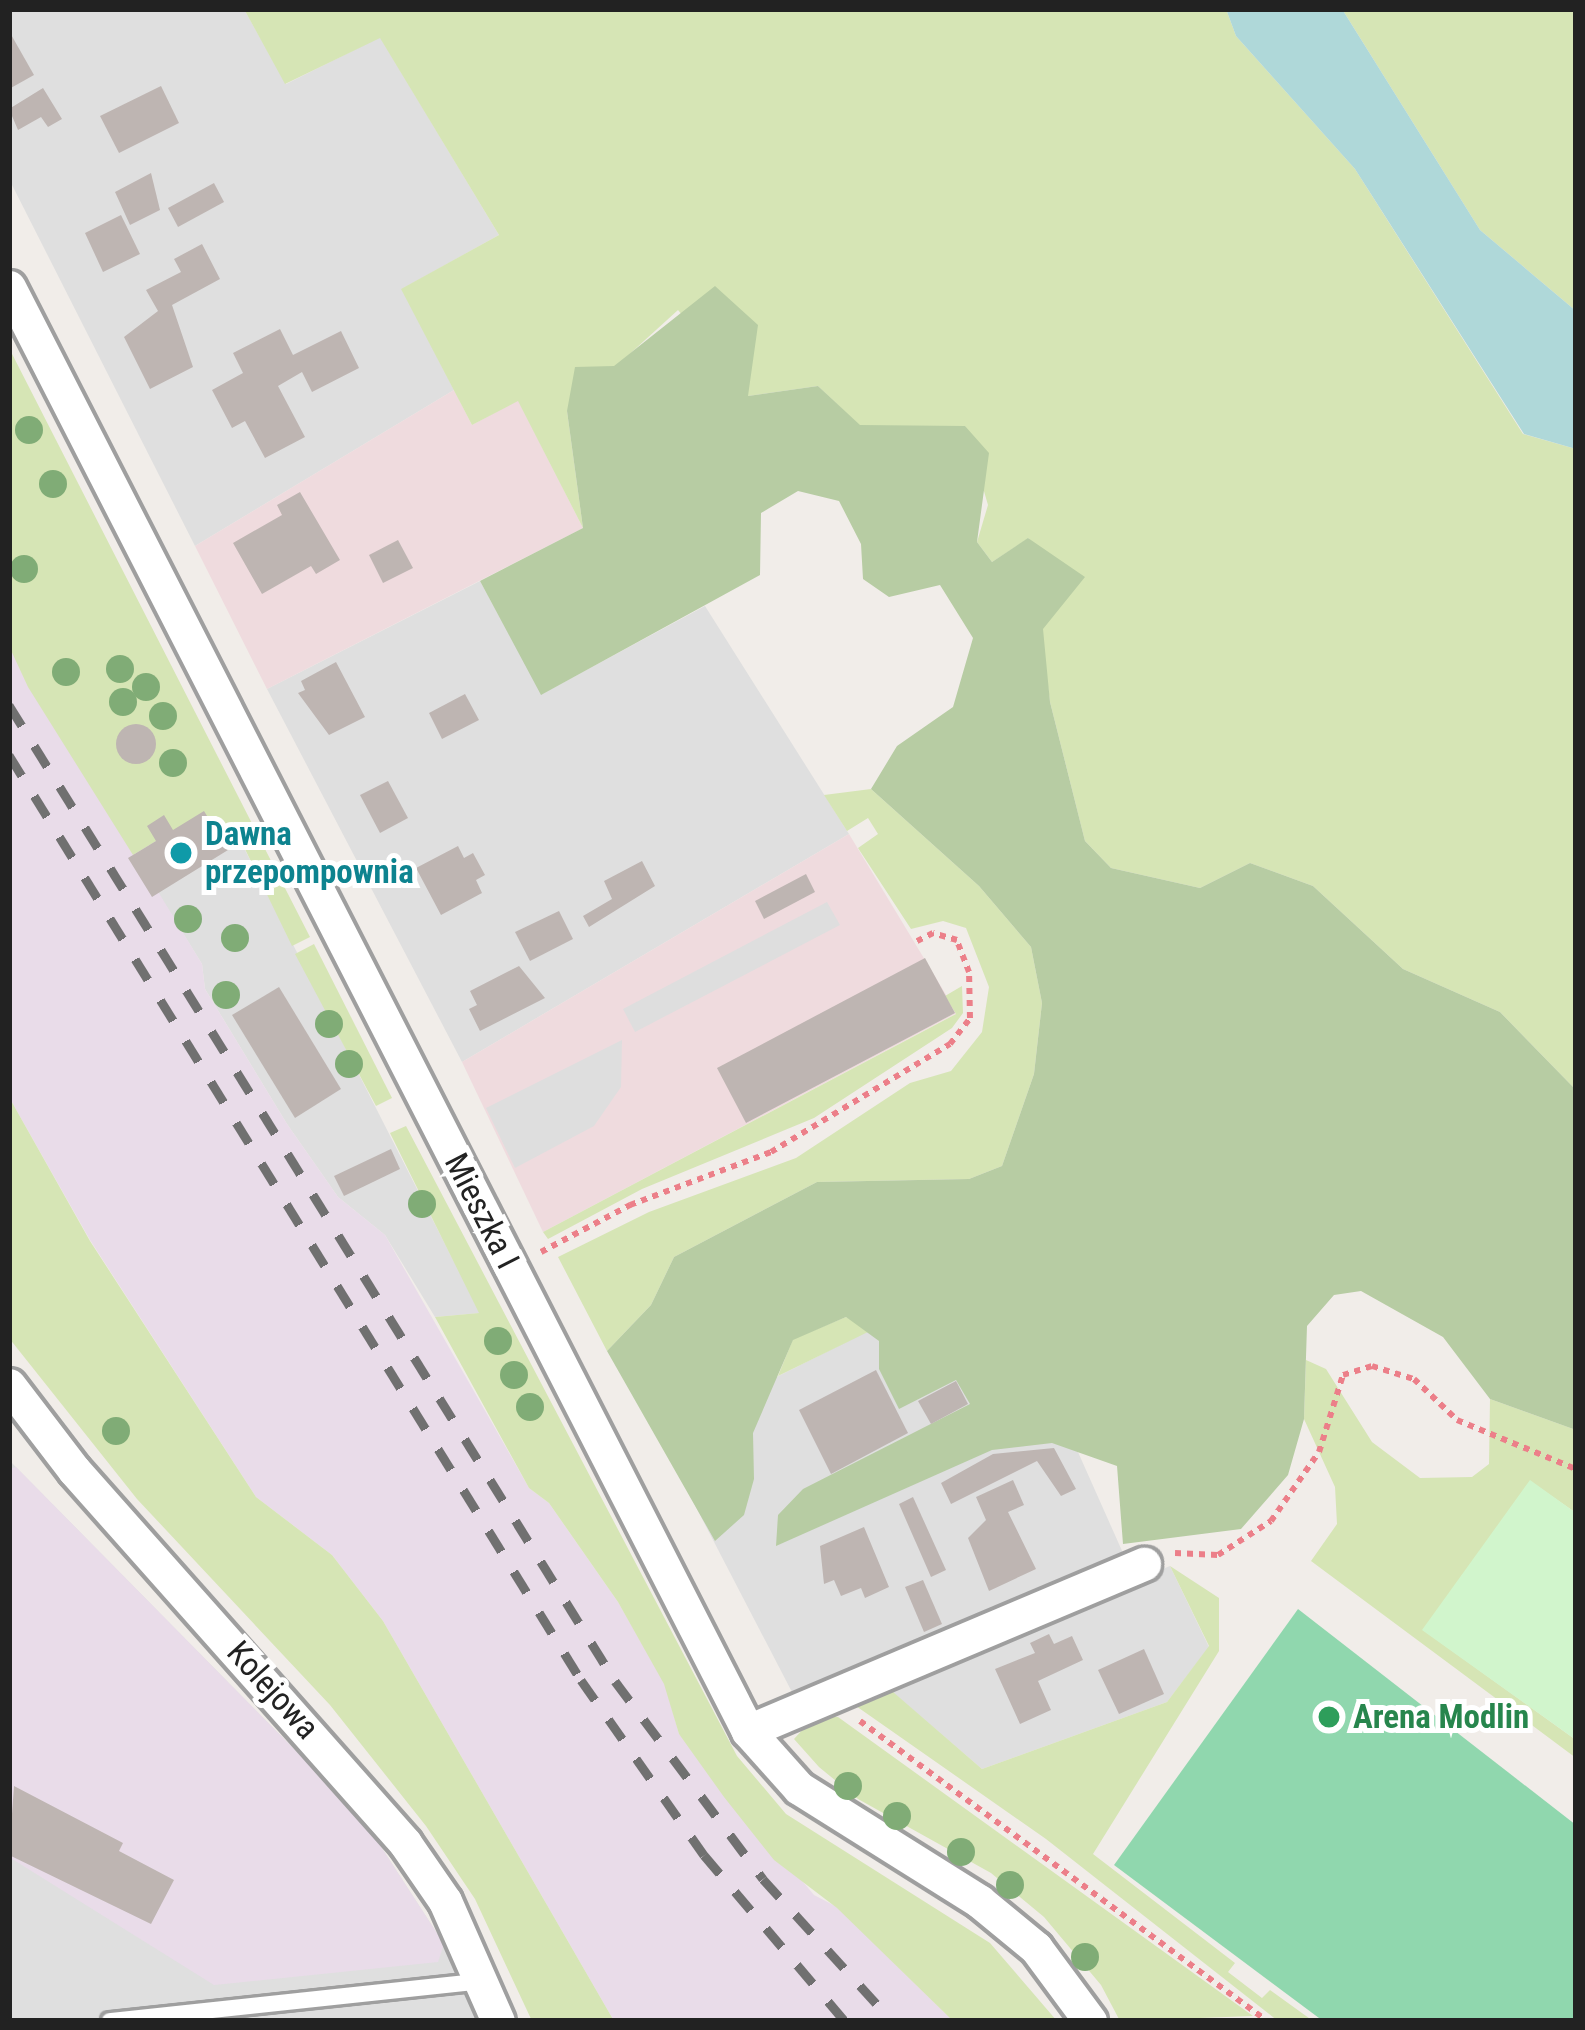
<!DOCTYPE html>
<style>
body{margin:0}
#map{position:relative;width:1585px;height:2030px;overflow:hidden;background:#f1ede9;font-family:"Roboto Condensed",sans-serif}
div>[style]{position:absolute}
[style*='--x']{left:calc(var(--x)*1px);top:calc(var(--y)*1px);width:calc(var(--w)*1px);rotate:calc(var(--a)*1deg)}
.residential>*{inset:0;background:#dfdfdf}
.commercial>*{inset:0;background:#efdbde}
.industrial>*{inset:0;background:#e9dce9}
.grass>*{inset:0;background:#d6e5b5}
.forest>*{inset:0;background:#b7cca3}
.park>*{inset:0;background:#d1f5cc}
.pitch>*{inset:0;background:#90d7ae}
.parking>*{inset:0;background:#dedede}
.water>*{inset:0;background:#afd8d9}
.building>*{inset:0;background:#beb5b2}
.round{border-radius:50%}
.path>*{height:6px;margin-top:-3px;transform-origin:0;background:repeating-linear-gradient(90deg,#ec7f89 0 6px,transparent 0 12px)}
.roads{filter:drop-shadow(3px 0 #9f9f9f) drop-shadow(-3px 0 #9f9f9f) drop-shadow(0 3px #9f9f9f) drop-shadow(0 -3px #9f9f9f)}
.service>*{height:16px;margin:-8px;padding:0 8px;transform-origin:8px;border-radius:8px;background:#fff}
.minor>*{height:33px;margin:-16.5px;padding:0 16.5px;transform-origin:16.5px;border-radius:16.5px;background:#fff}
.rail>*{height:9px;margin-top:-4.5px;transform-origin:0;background:repeating-linear-gradient(90deg,#707070 0 24px,transparent 0 48px)}
.trees>*{width:28px;height:28px;margin:-14px;border-radius:50%;background:#80ac76}
.dots>*{width:33px;height:33px;translate:-50% -50%;box-sizing:border-box;border:6px solid #fff;border-radius:50%}
span{translate:-50% -50%;white-space:nowrap;text-align:center;line-height:1.15;-webkit-text-stroke:10px #fff;paint-order:stroke}
.culture-label{font-size:33px;color:#0d838f;font-weight:700}
.left{translate:0 -50%;text-align:left}
.street-label{font-size:33px;color:#222}
.leisure-label{font-size:33px;color:#27864d;font-weight:700}
.frame{position:absolute;inset:0;border:12px solid #222;pointer-events:none}
</style>
<div id="map">
<div class="residential">
<i style="clip-path:polygon(9px 9px,244px 9px,286px 84px,380px 37px,499px 235px,402px 289px,454px 390px,195px 546px,9px 179px)"></i>
<i style="clip-path:polygon(480px 581px,542px 694px,705px 606px,849px 834px,462px 1062px,267px 689px)"></i>
<i style="clip-path:polygon(204px 811px,228px 850px,243px 846px,480px 1313px,435px 1317px,385px 1235px,338px 1197px,287px 1124px,205px 989px,202px 964px,158px 893px,147px 826px)"></i>
<i style="clip-path:polygon(888px 1321px,1029px 1342px,1135px 1580px,1170px 1566px,1209px 1647px,1167px 1702px,982px 1769px,862px 1666px,793px 1694px,659px 1436px)"></i>
<i style="clip-path:polygon(9px 1460px,363px 1819px,444px 1944px,506px 1994px,516px 2021px,9px 2021px)"></i>
</div>
<div class="commercial">
<i style="clip-path:polygon(454px 390px,472px 425px,518px 400px,583px 528px,267px 689px,195px 546px)"></i>
<i style="clip-path:polygon(849px 834px,957px 1013px,543px 1232px,462px 1062px)"></i>
</div>
<div class="industrial">
<i style="clip-path:polygon(9px 646px,202px 964px,205px 989px,287px 1124px,338px 1197px,385px 1235px,529px 1488px,549px 1503px,618px 1602px,665px 1684px,679px 1734px,814px 1895px,837px 1907px,953px 2021px,614px 2021px,383px 1621px,332px 1555px,256px 1497px,90px 1240px,9px 1097px)"></i>
<i style="clip-path:polygon(16px 1467px,363px 1819px,444px 1944px,438px 1962px,214px 1985px,9px 1857px,9px 1469px)"></i>
</div>
<div class="grass">
<i style="clip-path:polygon(244px 9px,1226px 9px,1236px 36px,1355px 169px,1523px 434px,1576px 449px,1576px 1090px,1500px 1012px,1403px 969px,1313px 886px,1250px 863px,1200px 888px,1111px 868px,1085px 841px,1050px 702px,1029px 538px,992px 562px,977px 542px,988px 505px,965px 426px,860px 426px,818px 386px,748px 396px,678px 310px,567px 411px,583px 528px,518px 401px,472px 425px,401px 289px,499px 235px,380px 38px,285px 84px)"></i>
<i style="clip-path:polygon(1342px 9px,1576px 9px,1576px 311px,1480px 230px)"></i>
<i style="clip-path:polygon(9px 348px,310px 937px,292px 946px,244px 847px,228px 850px,204px 812px,133px 855px,28px 687px,9px 646px)"></i>
<i style="clip-path:polygon(871px 789px,979px 886px,1031px 947px,1042px 1003px,1034px 1074px,1002px 1166px,969px 1179px,817px 1182px,674px 1257px,651px 1305px,607px 1351px,558px 1257px,649px 1212px,796px 1158px,910px 1083px,951px 1071px,982px 1032px,989px 987px,966px 928px,943px 921px,911px 929px,858px 848px,878px 834px,868px 818px,847px 831px,824px 795px)"></i>
<i style="clip-path:polygon(314px 944px,392px 1098px,376px 1106px,295px 954px)"></i>
<i style="clip-path:polygon(962px 986px,963px 1013px,952px 1028px,814px 1118px,642px 1189px,548px 1239px,543px 1232px,956px 1014px,945px 996px)"></i>
<i style="clip-path:polygon(9px 1097px,90px 1241px,256px 1497px,332px 1555px,383px 1621px,614px 2021px,532px 2021px,475px 1899px,426px 1826px,330px 1705px,137px 1499px,9px 1338px)"></i>
<i style="clip-path:polygon(406px 1126px,737px 1756px,786px 1814px,990px 1943px,1057px 2021px,953px 2021px,837px 1908px,774px 1860px,724px 1797px,679px 1734px,664px 1684px,618px 1602px,549px 1503px,529px 1488px,435px 1317px,479px 1313px,390px 1133px)"></i>
<i style="clip-path:polygon(846px 1317px,872px 1330px,778px 1376px,793px 1339px)"></i>
<i style="clip-path:polygon(1306px 1360px,1326px 1369px,1372px 1442px,1420px 1478px,1472px 1477px,1489px 1464px,1490px 1399px,1576px 1430px,1576px 1513px,1530px 1481px,1423px 1630px,1576px 1740px,1576px 1758px,1311px 1561px,1337px 1524px,1335px 1487px,1304px 1419px)"></i>
<i style="clip-path:polygon(1170px 1566px,1219px 1598px,1219px 1651px,1093px 1854px,1235px 1963px,1228px 1972px,1262px 1998px,1270px 1990px,1313px 2021px,1278px 2021px,1046px 1839px,856px 1706px,885px 1685px,982px 1769px,1167px 1702px,1209px 1646px)"></i>
<i style="clip-path:polygon(815px 1716px,838px 1717px,1253px 2016px,1120px 2021px,1101px 1985px,1044px 1917px,991px 1873px,858px 1799px,819px 1767px,794px 1739px)"></i>
</div>
<div class="forest">
<i style="clip-path:polygon(715px 286px,758px 325px,748px 396px,818px 386px,860px 425px,965px 426px,989px 453px,977px 542px,992px 562px,1028px 538px,1085px 577px,1043px 629px,1050px 702px,1085px 841px,1111px 868px,1200px 888px,1250px 863px,1313px 886px,1403px 969px,1500px 1012px,1576px 1090px,1576px 1430px,1490px 1399px,1443px 1337px,1361px 1291px,1334px 1295px,1307px 1326px,1304px 1419px,1288px 1475px,1241px 1529px,1123px 1544px,1117px 1466px,1052px 1443px,992px 1450px,776px 1546px,778px 1515px,803px 1489px,970px 1404px,956px 1380px,899px 1409px,879px 1369px,879px 1341px,846px 1317px,793px 1340px,753px 1433px,754px 1479px,744px 1515px,715px 1541px,607px 1351px,651px 1305px,674px 1257px,817px 1182px,969px 1179px,1002px 1166px,1034px 1074px,1042px 1003px,1031px 947px,979px 886px,871px 789px,897px 746px,953px 707px,973px 638px,940px 585px,889px 597px,863px 579px,861px 544px,839px 501px,798px 491px,761px 513px,760px 575px,541px 695px,480px 581px,583px 528px,567px 411px,575px 367px,614px 366px)"></i>
</div>
<div class="park">
<i style="clip-path:polygon(1530px 1480px,1576px 1513px,1576px 1740px,1422px 1630px)"></i>
</div>
<div class="pitch">
<i style="clip-path:polygon(1298px 1609px,1576px 1825px,1576px 2021px,1323px 2021px,1114px 1865px)"></i>
</div>
<div class="parking">
<i style="clip-path:polygon(827px 902px,840px 925px,635px 1032px,623px 1009px)"></i>
<i style="clip-path:polygon(622px 1040px,621px 1087px,594px 1126px,515px 1168px,486px 1108px)"></i>
</div>
<div class="water">
<i style="clip-path:polygon(1226px 9px,1342px 9px,1480px 230px,1576px 311px,1576px 449px,1524px 434px,1355px 169px,1236px 36px)"></i>
</div>
<div class="building">
<i style="clip-path:polygon(9px 31px,34px 75px,9px 89px)"></i>
<i style="clip-path:polygon(161px 86px,179px 123px,119px 153px,100px 116px)"></i>
<i style="clip-path:polygon(43px 88px,62px 119px,48px 127px,41px 117px,18px 130px,9px 109px)"></i>
<i style="clip-path:polygon(151px 173px,160px 210px,130px 225px,115px 192px)"></i>
<i style="clip-path:polygon(214px 183px,224px 202px,178px 227px,168px 208px)"></i>
<i style="clip-path:polygon(121px 215px,140px 254px,103px 272px,85px 233px)"></i>
<i style="clip-path:polygon(202px 244px,220px 279px,172px 305px,193px 367px,150px 389px,124px 337px,158px 311px,146px 290px,181px 272px,174px 259px)"></i>
<i style="clip-path:polygon(280px 329px,293px 355px,341px 331px,359px 368px,312px 392px,302px 372px,278px 386px,305px 437px,265px 458px,245px 421px,232px 428px,212px 390px,243px 373px,233px 353px)"></i>
<i style="clip-path:polygon(300px 492px,340px 560px,316px 574px,311px 566px,262px 594px,233px 543px,282px 515px,277px 505px)"></i>
<i style="clip-path:polygon(398px 540px,413px 568px,383px 583px,369px 555px)"></i>
<i style="clip-path:polygon(336px 662px,365px 717px,329px 735px,298px 693px,305px 690px,301px 681px)"></i>
<i style="clip-path:polygon(465px 694px,479px 720px,442px 739px,429px 713px)"></i>
<i class="round" style="left:116px;top:724px;width:40px;height:40px"></i>
<i style="clip-path:polygon(388px 781px,408px 818px,380px 833px,360px 795px)"></i>
<i style="clip-path:polygon(204px 811px,228px 850px,152px 897px,128px 858px,156px 841px,147px 826px,164px 815px,173px 830px)"></i>
<i style="clip-path:polygon(458px 846px,464px 858px,473px 853px,485px 875px,476px 880px,482px 893px,441px 915px,416px 868px)"></i>
<i style="clip-path:polygon(642px 861px,655px 886px,589px 927px,583px 916px,612px 899px,604px 881px)"></i>
<i style="clip-path:polygon(806px 874px,815px 892px,764px 919px,755px 901px)"></i>
<i style="clip-path:polygon(559px 911px,573px 939px,530px 961px,515px 932px)"></i>
<i style="clip-path:polygon(925px 958px,955px 1013px,746px 1123px,717px 1068px)"></i>
<i style="clip-path:polygon(519px 966px,545px 998px,480px 1031px,469px 1009px,477px 1005px,470px 991px)"></i>
<i style="clip-path:polygon(279px 987px,341px 1089px,295px 1118px,232px 1015px)"></i>
<i style="clip-path:polygon(391px 1149px,400px 1169px,344px 1196px,334px 1176px)"></i>
<i style="clip-path:polygon(876px 1370px,908px 1433px,831px 1474px,799px 1410px)"></i>
<i style="clip-path:polygon(956px 1381px,968px 1404px,931px 1424px,918px 1401px)"></i>
<i style="clip-path:polygon(1054px 1448px,1076px 1489px,1061px 1496px,1037px 1461px,951px 1504px,941px 1483px,993px 1454px)"></i>
<i style="clip-path:polygon(1013px 1480px,1024px 1505px,1008px 1512px,1036px 1569px,989px 1591px,968px 1538px,986px 1520px,976px 1497px)"></i>
<i style="clip-path:polygon(913px 1497px,946px 1570px,931px 1577px,899px 1504px)"></i>
<i style="clip-path:polygon(864px 1527px,889px 1587px,865px 1598px,861px 1588px,841px 1596px,834px 1580px,824px 1584px,820px 1546px)"></i>
<i style="clip-path:polygon(923px 1580px,942px 1624px,924px 1632px,905px 1587px)"></i>
<i style="clip-path:polygon(1049px 1634px,1054px 1644px,1072px 1636px,1083px 1660px,1038px 1681px,1051px 1710px,1020px 1724px,995px 1669px,1035px 1653px,1030px 1643px)"></i>
<i style="clip-path:polygon(1144px 1649px,1164px 1694px,1119px 1714px,1098px 1670px)"></i>
<i style="clip-path:polygon(14px 1786px,123px 1843px,119px 1851px,174px 1880px,151px 1924px,9px 1855px)"></i>
</div>
<div class="path">
<i style="--x:541;--y:1252;--w:101;--a:-27.8"></i>
<i style="--x:630;--y:1205;--w:151;--a:-20.6"></i>
<i style="--x:771;--y:1152;--w:209;--a:-31.1"></i>
<i style="--x:950;--y:1044;--w:33;--a:-52"></i>
<i style="--x:970;--y:1018;--w:46;--a:-91.2"></i>
<i style="--x:969;--y:972;--w:34;--a:-111"></i>
<i style="--x:957;--y:940;--w:25;--a:-164"></i>
<i style="--x:933;--y:933;--w:18;--a:153"></i>
<i style="--x:1175;--y:1553;--w:43;--a:2.7"></i>
<i style="--x:1218;--y:1555;--w:63;--a:-32.7"></i>
<i style="--x:1271;--y:1521;--w:84;--a:-55.2"></i>
<i style="--x:1319;--y:1452;--w:81;--a:-72.7"></i>
<i style="--x:1343;--y:1375;--w:30;--a:-17"></i>
<i style="--x:1372;--y:1366;--w:44;--a:17.2"></i>
<i style="--x:1414;--y:1379;--w:59;--a:43.6"></i>
<i style="--x:1457;--y:1420;--w:129;--a:22.4"></i>
<i style="--x:860;--y:1721;--w:506;--a:36.39"></i>
</div>
<div class="roads">
<div class="service">
<i style="--x:110;--y:2021;--w:374;--a:-6.1"></i>
</div>
<div class="minor">
<i style="--x:9;--y:287;--w:1622;--a:62.9"></i>
<i style="--x:748;--y:1731;--w:76;--a:48.2"></i>
<i style="--x:799;--y:1788;--w:213;--a:32.1"></i>
<i style="--x:979;--y:1901;--w:74;--a:39.5"></i>
<i style="--x:1036;--y:1948;--w:91;--a:53.5"></i>
<i style="--x:9;--y:1385;--w:107;--a:52.6"></i>
<i style="--x:74;--y:1470;--w:499;--a:48.4"></i>
<i style="--x:405;--y:1843;--w:70;--a:55.4"></i>
<i style="--x:445;--y:1901;--w:131;--a:66.2"></i>
<i style="--x:748;--y:1731;--w:430;--a:-22.9"></i>
</div>
</div>
<div class="rail">
<i style="--x:9;--y:705;--w:1149;--a:58.16"></i>
<i style="--x:615;--y:1681;--w:247;--a:53.2"></i>
<i style="--x:763;--y:1879;--w:192;--a:47.7"></i>
<i style="--x:9;--y:755;--w:1088;--a:58.27"></i>
<i style="--x:581;--y:1680;--w:214;--a:54.9"></i>
<i style="--x:704;--y:1855;--w:218;--a:49.7"></i>
</div>
<div class="trees">
<i style="left:29px;top:430px"></i>
<i style="left:53px;top:484px"></i>
<i style="left:24px;top:569px"></i>
<i style="left:120px;top:669px"></i>
<i style="left:66px;top:672px"></i>
<i style="left:146px;top:687px"></i>
<i style="left:123px;top:702px"></i>
<i style="left:163px;top:716px"></i>
<i style="left:173px;top:763px"></i>
<i style="left:188px;top:919px"></i>
<i style="left:235px;top:938px"></i>
<i style="left:226px;top:995px"></i>
<i style="left:329px;top:1024px"></i>
<i style="left:349px;top:1064px"></i>
<i style="left:422px;top:1204px"></i>
<i style="left:498px;top:1341px"></i>
<i style="left:514px;top:1375px"></i>
<i style="left:530px;top:1407px"></i>
<i style="left:116px;top:1431px"></i>
<i style="left:848px;top:1786px"></i>
<i style="left:897px;top:1816px"></i>
<i style="left:961px;top:1852px"></i>
<i style="left:1010px;top:1885px"></i>
<i style="left:1085px;top:1957px"></i>
</div>
<div class="dots">
<i style="left:181px;top:853px;background:#0f9aa8"></i>
<i style="left:1329px;top:1717px;background:#2e9e5b"></i>
</div>
<div class="culture-label">
<span class="left" style="left:205px;top:853px">Dawna<br>przepompownia</span>
</div>
<div class="street-label">
<span style="left:482px;top:1211px;rotate:63deg">Mieszka I</span>
<span style="left:273px;top:1690px;rotate:48deg">Kolejowa</span>
</div>
<div class="leisure-label">
<span class="left" style="left:1353px;top:1717px">Arena Modlin</span>
</div>
<div class="frame"></div>
</div>
